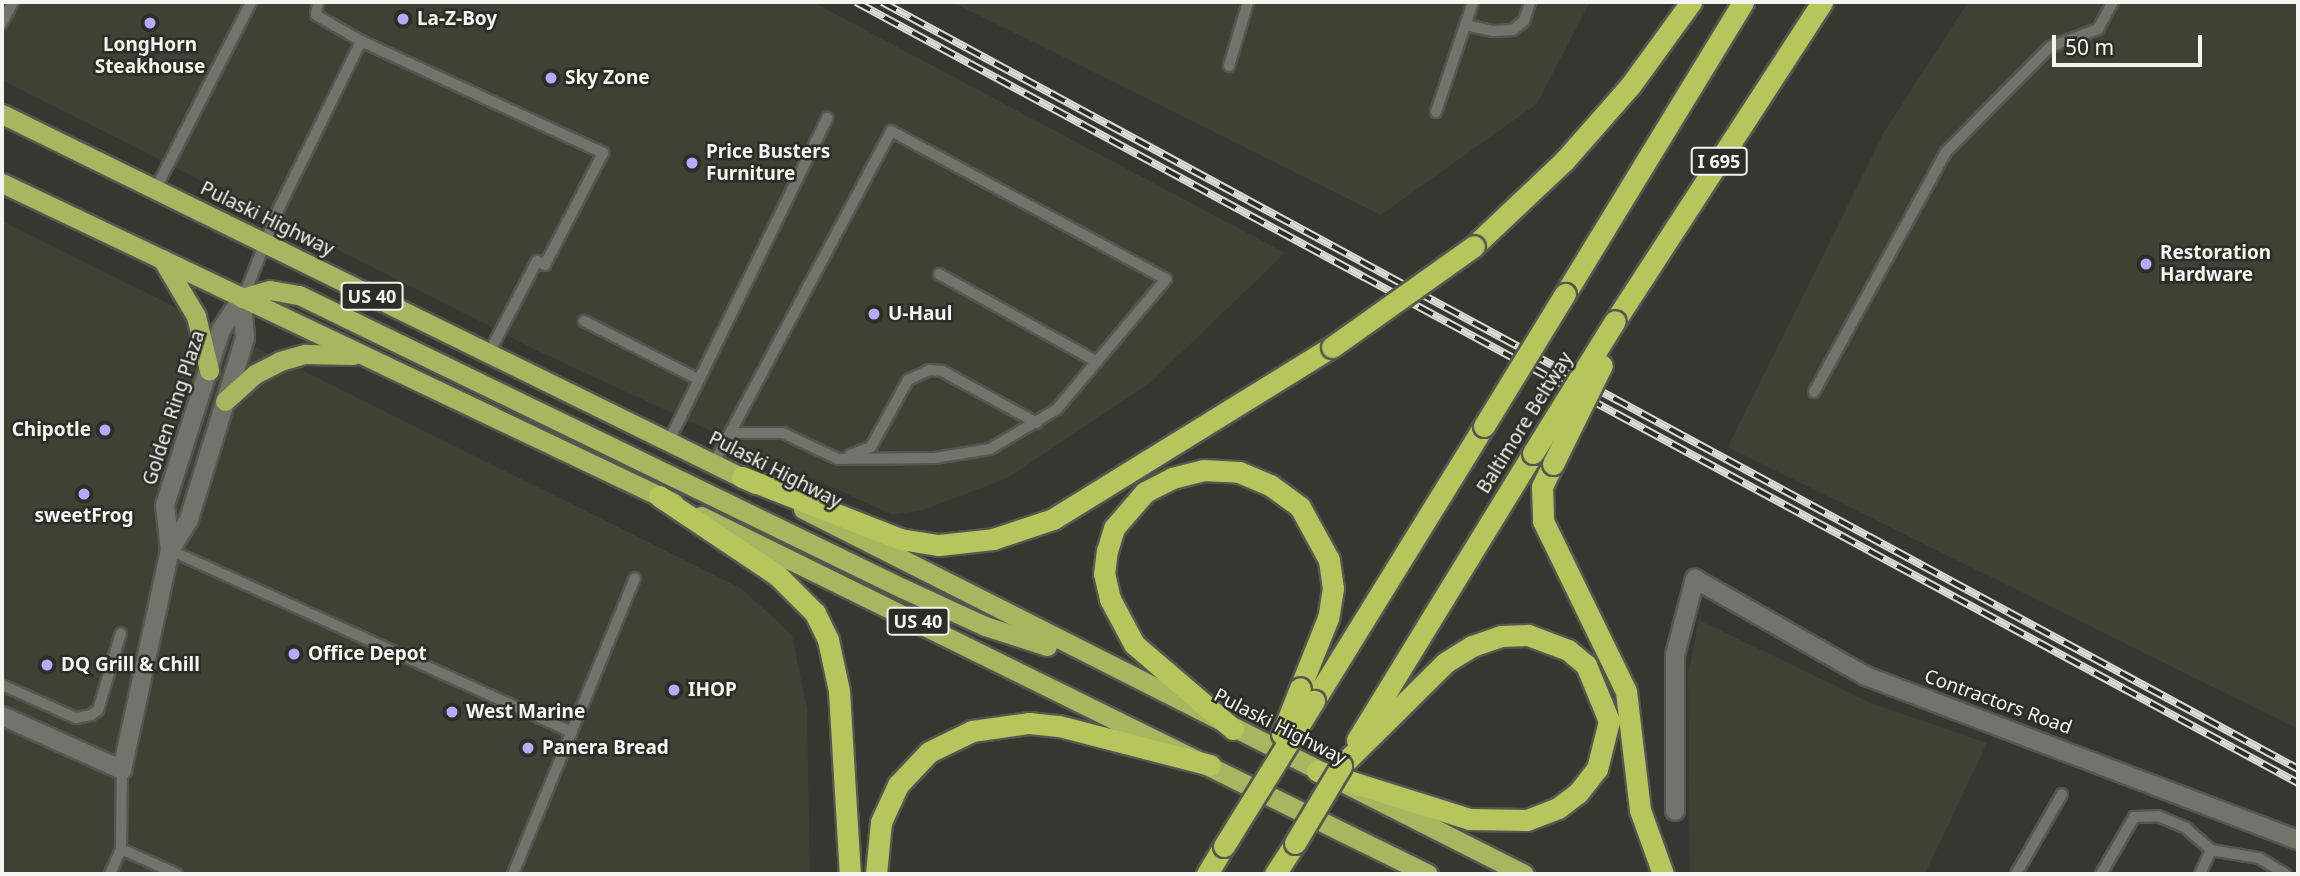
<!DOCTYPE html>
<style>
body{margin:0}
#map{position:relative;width:2300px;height:876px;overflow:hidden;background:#353730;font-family:"Noto Sans",sans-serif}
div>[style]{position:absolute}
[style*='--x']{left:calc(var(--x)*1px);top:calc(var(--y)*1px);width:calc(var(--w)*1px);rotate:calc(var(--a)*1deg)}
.built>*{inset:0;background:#3e4134}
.roads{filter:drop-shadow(2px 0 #555650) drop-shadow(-2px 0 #555650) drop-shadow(0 2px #555650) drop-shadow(0 -2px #555650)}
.service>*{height:10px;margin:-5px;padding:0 5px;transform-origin:5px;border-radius:5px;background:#72746c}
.minor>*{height:18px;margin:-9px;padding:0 9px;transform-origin:9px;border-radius:9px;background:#72746c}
.trunk>*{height:19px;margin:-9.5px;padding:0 9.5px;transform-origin:9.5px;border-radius:9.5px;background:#a8b660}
.motorway>*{height:21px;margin:-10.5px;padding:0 10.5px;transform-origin:10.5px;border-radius:10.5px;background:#b6c65d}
.rail>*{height:8px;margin-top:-4px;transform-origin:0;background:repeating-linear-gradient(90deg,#2b2d26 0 16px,#dadbd7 0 32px);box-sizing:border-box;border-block:2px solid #dadbd7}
.bridges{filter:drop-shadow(2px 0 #555650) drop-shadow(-2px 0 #555650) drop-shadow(0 2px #555650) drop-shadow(0 -2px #555650)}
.motorway-bridge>*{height:21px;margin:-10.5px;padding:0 10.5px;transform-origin:10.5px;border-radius:10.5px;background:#b6c65d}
.dots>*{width:19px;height:19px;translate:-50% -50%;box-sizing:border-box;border:4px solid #2b2d26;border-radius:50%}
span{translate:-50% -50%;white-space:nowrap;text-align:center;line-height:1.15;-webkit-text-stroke:5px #2b2d26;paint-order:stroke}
.shield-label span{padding:2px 5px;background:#2b2d26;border:2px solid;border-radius:5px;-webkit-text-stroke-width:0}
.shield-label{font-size:18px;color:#f4f5f1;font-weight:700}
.poi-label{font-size:19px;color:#f4f5f1;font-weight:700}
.left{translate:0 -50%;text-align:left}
.right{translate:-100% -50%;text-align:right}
.street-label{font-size:19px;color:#f4f5f1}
.frame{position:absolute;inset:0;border:4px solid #f4f5f1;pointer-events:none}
.scale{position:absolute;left:2052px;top:35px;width:150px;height:32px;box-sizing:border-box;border:4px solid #f4f5f1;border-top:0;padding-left:9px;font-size:21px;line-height:24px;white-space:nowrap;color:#f4f5f1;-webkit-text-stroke:5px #2b2d26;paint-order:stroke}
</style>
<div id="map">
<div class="built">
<i style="clip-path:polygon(2px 2px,813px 2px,1285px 253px,1151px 382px,1008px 478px,923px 510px,892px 515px,542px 353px,2px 80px)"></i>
<i style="clip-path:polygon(952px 2px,1590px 2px,1537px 104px,1381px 215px)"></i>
<i style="clip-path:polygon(1968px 2px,2298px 2px,2298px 729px,1728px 447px,1884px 132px)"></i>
<i style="clip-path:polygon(2px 221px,741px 588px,792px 635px,807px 709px,810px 874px,2px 874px)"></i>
<i style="clip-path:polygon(1699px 620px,1871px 703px,1987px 743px,1925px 874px,1690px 874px,1688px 675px)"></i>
</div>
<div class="roads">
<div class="service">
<i style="--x:2;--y:23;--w:24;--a:-62"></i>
<i style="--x:1465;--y:25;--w:29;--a:12"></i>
<i style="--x:1493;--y:31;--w:20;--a:-3"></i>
<i style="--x:1513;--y:30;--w:14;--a:-39"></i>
<i style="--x:1524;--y:21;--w:20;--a:-72"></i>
<i style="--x:361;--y:41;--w:267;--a:24.8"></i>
<i style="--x:603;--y:153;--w:126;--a:117.4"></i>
<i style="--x:545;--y:265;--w:9;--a:-153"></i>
<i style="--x:537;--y:261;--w:104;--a:117.6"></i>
<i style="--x:1229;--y:66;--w:67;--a:-73.5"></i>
<i style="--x:1436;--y:112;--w:116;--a:-71.4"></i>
<i style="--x:155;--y:190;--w:211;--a:-62.9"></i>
<i style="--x:939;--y:274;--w:181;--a:29.1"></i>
<i style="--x:243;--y:298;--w:97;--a:-68.2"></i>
<i style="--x:279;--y:208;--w:186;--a:-63.8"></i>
<i style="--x:361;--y:41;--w:52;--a:-150"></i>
<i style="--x:316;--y:15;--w:13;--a:-81"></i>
<i style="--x:584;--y:321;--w:128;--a:27"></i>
<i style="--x:1814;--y:392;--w:274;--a:-61.2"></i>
<i style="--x:1946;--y:152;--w:148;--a:-45.3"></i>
<i style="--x:2050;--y:47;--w:51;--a:-20.6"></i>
<i style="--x:2098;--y:29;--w:31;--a:-61"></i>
<i style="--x:669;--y:441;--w:360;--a:-63.9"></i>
<i style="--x:850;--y:455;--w:22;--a:-21"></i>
<i style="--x:871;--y:447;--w:77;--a:-61.1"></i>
<i style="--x:908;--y:380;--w:23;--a:-25"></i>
<i style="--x:929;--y:370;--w:13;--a:4"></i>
<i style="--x:942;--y:371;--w:108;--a:28.7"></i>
<i style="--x:714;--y:463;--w:376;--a:-61.9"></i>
<i style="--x:891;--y:131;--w:312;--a:28.3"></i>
<i style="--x:1166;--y:279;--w:170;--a:130"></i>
<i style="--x:1057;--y:409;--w:78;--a:149.2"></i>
<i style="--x:990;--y:449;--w:56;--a:170.7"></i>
<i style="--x:935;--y:458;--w:97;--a:179.4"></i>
<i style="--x:838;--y:459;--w:61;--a:-154.7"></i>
<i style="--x:783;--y:433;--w:52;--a:180"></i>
<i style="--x:170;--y:550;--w:441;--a:24.4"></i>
<i style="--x:2;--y:685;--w:81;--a:24"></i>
<i style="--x:76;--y:718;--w:15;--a:-11"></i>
<i style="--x:91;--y:715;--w:9;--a:-36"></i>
<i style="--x:98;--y:710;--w:80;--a:-73.4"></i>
<i style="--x:121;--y:849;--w:61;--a:24.1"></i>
<i style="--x:110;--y:874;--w:27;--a:-66"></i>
<i style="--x:121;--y:849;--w:79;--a:-89.3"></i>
<i style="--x:513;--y:874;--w:320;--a:-67.6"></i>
<i style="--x:2016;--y:874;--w:92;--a:-60.1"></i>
<i style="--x:2101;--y:874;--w:66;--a:-59.9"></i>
<i style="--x:2134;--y:817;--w:24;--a:-2"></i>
<i style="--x:2158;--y:816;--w:30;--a:23"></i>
<i style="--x:2186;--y:828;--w:33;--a:41"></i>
<i style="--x:2211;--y:850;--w:49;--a:9.5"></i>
<i style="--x:2259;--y:858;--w:31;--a:31"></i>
<i style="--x:2200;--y:874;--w:26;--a:-65"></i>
</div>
<div class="minor">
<i style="--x:170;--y:550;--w:36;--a:-58"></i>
<i style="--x:189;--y:519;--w:189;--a:-72.8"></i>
<i style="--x:245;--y:338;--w:40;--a:-94.3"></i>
<i style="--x:2;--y:716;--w:132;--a:24.2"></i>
<i style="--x:122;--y:770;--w:225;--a:-77.7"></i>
<i style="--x:170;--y:550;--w:45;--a:-96.3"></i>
<i style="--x:165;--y:505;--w:184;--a:-72.3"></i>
<i style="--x:221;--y:330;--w:38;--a:-57"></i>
<i style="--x:1675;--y:811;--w:156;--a:-90"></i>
<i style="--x:1675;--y:655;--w:79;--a:-75.3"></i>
<i style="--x:1695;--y:579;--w:197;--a:29.6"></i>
<i style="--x:1866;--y:676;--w:462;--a:20.8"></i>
</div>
<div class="trunk">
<i style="--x:2;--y:114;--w:839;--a:26.17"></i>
<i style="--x:2;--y:183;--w:744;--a:25.46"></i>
<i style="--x:162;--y:259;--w:66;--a:59.2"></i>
<i style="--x:196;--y:316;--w:56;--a:76.5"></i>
<i style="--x:242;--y:298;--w:29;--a:-16"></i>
<i style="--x:270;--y:290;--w:29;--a:10"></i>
<i style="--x:299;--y:295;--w:670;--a:25.92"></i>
<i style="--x:902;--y:588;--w:91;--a:24.6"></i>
<i style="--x:985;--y:626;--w:65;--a:17.9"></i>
<i style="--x:225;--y:401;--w:40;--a:-42"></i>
<i style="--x:255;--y:374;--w:28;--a:-27"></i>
<i style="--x:280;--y:361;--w:26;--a:-16"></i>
<i style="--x:305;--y:354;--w:48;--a:1.2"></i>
<i style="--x:803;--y:509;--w:808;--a:26.85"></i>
<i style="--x:701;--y:516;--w:810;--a:26.22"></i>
</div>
<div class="motorway">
<i style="--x:1474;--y:246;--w:124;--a:-43.4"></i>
<i style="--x:1564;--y:161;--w:100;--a:-48.7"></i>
<i style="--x:1630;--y:86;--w:104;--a:-54"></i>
<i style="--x:1565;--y:294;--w:342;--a:-58.6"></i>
<i style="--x:1615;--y:321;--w:380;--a:-57"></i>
<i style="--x:1553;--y:464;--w:25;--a:116"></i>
<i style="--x:1542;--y:487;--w:34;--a:88"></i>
<i style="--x:1543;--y:521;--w:189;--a:64"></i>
<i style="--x:1626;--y:691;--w:120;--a:83.3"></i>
<i style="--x:1640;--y:810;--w:68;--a:70.2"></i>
<i style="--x:742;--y:477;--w:170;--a:21.4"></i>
<i style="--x:900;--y:539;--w:39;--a:9"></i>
<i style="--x:939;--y:545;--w:54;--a:-6.3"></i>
<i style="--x:993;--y:539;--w:63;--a:-18.4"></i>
<i style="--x:1053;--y:519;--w:328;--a:-31.7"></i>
<i style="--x:659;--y:496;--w:142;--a:33.8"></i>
<i style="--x:777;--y:575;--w:54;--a:45"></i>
<i style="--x:815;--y:613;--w:30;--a:64"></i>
<i style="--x:828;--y:640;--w:52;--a:77.8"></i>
<i style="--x:839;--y:691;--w:183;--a:86.6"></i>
<i style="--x:1314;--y:701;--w:323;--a:-58.3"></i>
<i style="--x:1233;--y:729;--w:130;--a:-139.4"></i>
<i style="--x:1134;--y:644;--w:51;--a:-118.1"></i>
<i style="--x:1110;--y:599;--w:26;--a:-103"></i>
<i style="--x:1104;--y:574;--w:23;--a:-83"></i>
<i style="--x:1107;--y:551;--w:24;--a:-73"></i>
<i style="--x:1114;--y:528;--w:48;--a:-49.3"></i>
<i style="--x:1145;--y:492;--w:30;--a:-27"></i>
<i style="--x:1172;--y:478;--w:32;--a:-14"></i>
<i style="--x:1203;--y:470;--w:36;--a:3"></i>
<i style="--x:1239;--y:472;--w:34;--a:23"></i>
<i style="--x:1270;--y:485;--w:37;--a:36"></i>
<i style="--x:1300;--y:507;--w:60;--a:61.3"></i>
<i style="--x:1329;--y:560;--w:28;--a:82"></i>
<i style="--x:1333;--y:588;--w:30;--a:99"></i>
<i style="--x:1328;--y:618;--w:75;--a:111.8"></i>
<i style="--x:1357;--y:740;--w:337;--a:-58.5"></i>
<i style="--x:1317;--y:771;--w:159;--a:17.5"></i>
<i style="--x:1469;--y:819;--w:58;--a:1"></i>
<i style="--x:1527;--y:820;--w:33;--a:-21"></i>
<i style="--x:1558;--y:808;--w:25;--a:-37"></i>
<i style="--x:1578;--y:793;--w:31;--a:-52"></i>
<i style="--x:1597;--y:769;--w:49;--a:-76"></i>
<i style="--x:1609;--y:721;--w:61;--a:-112.3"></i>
<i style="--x:1586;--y:665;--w:23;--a:-140"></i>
<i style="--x:1568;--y:650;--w:43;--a:-159.4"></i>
<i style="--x:1528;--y:635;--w:27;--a:178"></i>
<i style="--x:1501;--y:636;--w:31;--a:161"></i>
<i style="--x:1472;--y:646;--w:32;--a:148"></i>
<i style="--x:1445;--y:663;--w:146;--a:135.3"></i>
<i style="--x:876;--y:874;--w:52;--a:-84.5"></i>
<i style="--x:881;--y:822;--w:41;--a:-65.3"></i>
<i style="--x:898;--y:785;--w:45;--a:-46.8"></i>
<i style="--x:929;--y:752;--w:48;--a:-26"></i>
<i style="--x:972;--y:731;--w:58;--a:-8"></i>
<i style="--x:1029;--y:723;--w:30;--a:6"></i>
<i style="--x:1059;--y:726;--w:156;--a:14.5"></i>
<i style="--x:1207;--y:874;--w:33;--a:-59"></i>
<i style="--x:1275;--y:874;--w:37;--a:-57"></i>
</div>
</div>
<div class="rail">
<i style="--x:856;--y:2;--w:1640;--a:28.44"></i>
<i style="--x:882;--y:2;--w:1610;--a:28.44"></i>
</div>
<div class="bridges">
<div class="motorway-bridge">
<i style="--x:1332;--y:347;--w:174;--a:-35.4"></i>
<i style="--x:1484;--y:426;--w:155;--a:-58.5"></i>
<i style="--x:1533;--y:453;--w:155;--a:-58.2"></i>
<i style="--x:1553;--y:464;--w:110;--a:-63.7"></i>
<i style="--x:1282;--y:734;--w:49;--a:-68.6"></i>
<i style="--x:1295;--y:843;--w:90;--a:-59.1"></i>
<i style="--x:1224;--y:846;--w:171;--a:-58.2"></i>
</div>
</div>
<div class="dots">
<i style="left:403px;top:19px;background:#b6abf8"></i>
<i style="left:150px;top:23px;background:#b6abf8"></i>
<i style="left:551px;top:78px;background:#b6abf8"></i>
<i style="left:692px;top:163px;background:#b6abf8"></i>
<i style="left:2146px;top:264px;background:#b6abf8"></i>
<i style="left:874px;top:314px;background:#b6abf8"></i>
<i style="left:105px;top:430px;background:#b6abf8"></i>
<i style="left:84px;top:494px;background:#b6abf8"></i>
<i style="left:294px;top:654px;background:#b6abf8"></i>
<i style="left:47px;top:665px;background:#b6abf8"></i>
<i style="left:674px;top:690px;background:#b6abf8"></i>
<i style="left:452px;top:712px;background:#b6abf8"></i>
<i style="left:528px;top:748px;background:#b6abf8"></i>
</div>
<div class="shield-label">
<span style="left:1719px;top:161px">I 695</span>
<span style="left:372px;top:296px">US 40</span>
<span style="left:918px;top:621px">US 40</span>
</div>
<div class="poi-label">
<span class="left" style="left:417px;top:19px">La-Z-Boy</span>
<span style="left:150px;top:56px">LongHorn<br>Steakhouse</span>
<span class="left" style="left:565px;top:78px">Sky Zone</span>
<span class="left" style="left:706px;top:163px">Price Busters<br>Furniture</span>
<span class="left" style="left:2160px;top:264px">Restoration<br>Hardware</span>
<span class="left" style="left:888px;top:314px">U-Haul</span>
<span class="right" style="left:91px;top:430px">Chipotle</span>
<span style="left:84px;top:516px">sweetFrog</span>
<span class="left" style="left:308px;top:654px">Office Depot</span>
<span class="left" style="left:61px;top:665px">DQ Grill &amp; Chill</span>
<span class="left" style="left:688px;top:690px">IHOP</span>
<span class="left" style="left:466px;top:712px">West Marine</span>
<span class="left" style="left:542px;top:748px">Panera Bread</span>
</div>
<div class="street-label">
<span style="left:267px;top:219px;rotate:26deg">Pulaski Highway</span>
<span style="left:174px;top:408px;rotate:-72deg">Golden Ring Plaza</span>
<span style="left:1525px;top:423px;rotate:-58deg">Baltimore Beltway</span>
<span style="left:775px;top:470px;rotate:27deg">Pulaski Highway</span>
<span style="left:1998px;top:702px;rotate:20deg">Contractors Road</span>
<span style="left:1280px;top:727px;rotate:27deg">Pulaski Highway</span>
</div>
<div class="frame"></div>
<div class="scale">50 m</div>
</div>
